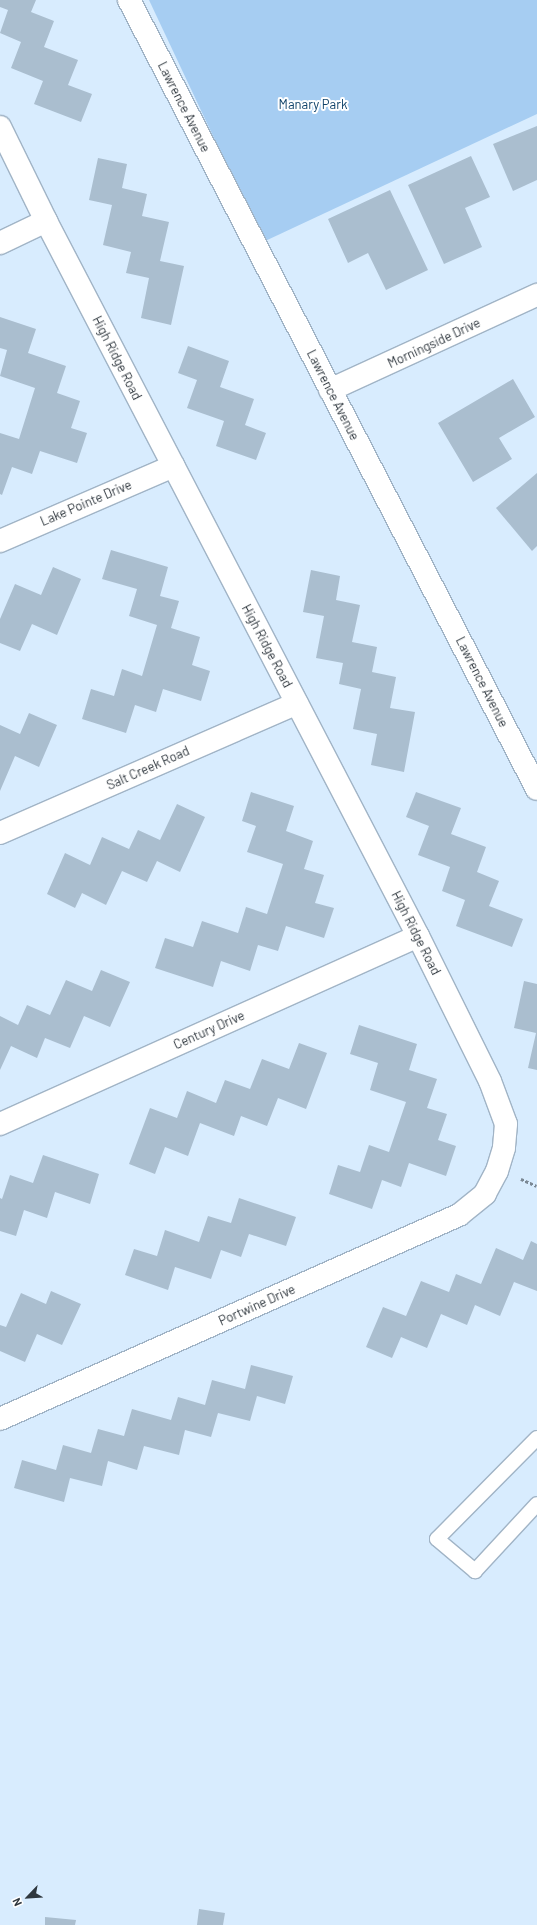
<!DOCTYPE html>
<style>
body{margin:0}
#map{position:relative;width:537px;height:1925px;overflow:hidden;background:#d8ecfe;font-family:Barlow,sans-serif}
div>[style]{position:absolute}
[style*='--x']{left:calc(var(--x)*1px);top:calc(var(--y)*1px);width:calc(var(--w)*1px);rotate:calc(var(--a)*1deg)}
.green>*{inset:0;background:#a6cdf2}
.building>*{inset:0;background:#aabecf}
.path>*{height:2.5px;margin-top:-1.25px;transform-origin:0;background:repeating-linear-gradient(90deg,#7b8894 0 3px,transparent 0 5px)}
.roads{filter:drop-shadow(1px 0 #a1b4c6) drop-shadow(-1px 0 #a1b4c6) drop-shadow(0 1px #a1b4c6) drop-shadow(0 -1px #a1b4c6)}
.service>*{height:14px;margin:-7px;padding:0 7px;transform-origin:7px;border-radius:7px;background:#fff}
.minor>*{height:22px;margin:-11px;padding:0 11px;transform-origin:11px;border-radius:11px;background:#fff}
.tertiary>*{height:22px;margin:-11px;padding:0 11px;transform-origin:11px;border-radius:11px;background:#fff}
span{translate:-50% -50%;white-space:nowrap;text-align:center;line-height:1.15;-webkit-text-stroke:4px #fff;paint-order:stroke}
.park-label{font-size:13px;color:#0f4269}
.street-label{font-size:13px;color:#2f373e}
.north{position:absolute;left:8px;top:1877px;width:40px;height:40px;-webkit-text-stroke:3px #fff;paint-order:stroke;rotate:245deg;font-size:11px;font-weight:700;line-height:16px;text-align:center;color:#2f373e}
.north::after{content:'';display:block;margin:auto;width:14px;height:18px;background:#2f373e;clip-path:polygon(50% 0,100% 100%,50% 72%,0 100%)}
</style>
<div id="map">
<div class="green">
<i style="clip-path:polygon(149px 0,537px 0,537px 114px,263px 242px)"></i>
</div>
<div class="building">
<i style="clip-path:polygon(0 0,36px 0,31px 12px,54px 21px,44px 47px,78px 60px,68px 85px,92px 94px,81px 122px,34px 104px,43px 81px,11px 68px,21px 42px,0 33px,8px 10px,0 7px)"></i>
<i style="clip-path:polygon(537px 126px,537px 180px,513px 191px,493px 144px)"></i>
<i style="clip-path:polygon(471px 156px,490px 197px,465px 208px,482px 247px,444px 264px,408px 185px)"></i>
<i style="clip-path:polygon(98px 158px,127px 164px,122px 188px,147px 194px,142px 216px,169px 222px,160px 261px,184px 266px,171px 325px,141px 318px,149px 278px,126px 273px,131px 252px,103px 245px,112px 205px,89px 200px)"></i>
<i style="clip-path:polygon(390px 190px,428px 270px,386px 290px,368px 253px,348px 263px,328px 219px)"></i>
<i style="clip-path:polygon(0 317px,36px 329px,28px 353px,66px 366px,57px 393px,80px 401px,71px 428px,87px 433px,77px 463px,40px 451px,32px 474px,12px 467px,2px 495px,0 494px,0 433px,19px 439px,35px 388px,0 376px,7px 350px,0 348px)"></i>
<i style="clip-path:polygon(188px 346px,229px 361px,220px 387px,254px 399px,245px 425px,266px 433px,256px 460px,216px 446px,224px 421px,187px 408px,197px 380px,178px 373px)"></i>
<i style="clip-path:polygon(513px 379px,535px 417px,499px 438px,512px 459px,473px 482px,438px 423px)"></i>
<i style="clip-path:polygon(537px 473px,537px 546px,532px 551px,496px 508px)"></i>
<i style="clip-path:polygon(111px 550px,168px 567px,160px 596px,179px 601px,171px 628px,200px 637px,192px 665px,210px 671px,201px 701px,163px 689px,156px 712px,135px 705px,126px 733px,82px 719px,91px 689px,114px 696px,122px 669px,142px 676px,157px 625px,129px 616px,137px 589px,102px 579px)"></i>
<i style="clip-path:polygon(53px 567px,81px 579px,57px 635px,32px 624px,20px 651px,0 643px,0 619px,15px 584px,41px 595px)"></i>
<i style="clip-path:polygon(311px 570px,340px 576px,336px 600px,360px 605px,352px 642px,377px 647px,372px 672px,396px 677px,390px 708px,415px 712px,404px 772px,371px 765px,377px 734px,353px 729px,361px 689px,339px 684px,343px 663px,316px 658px,324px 616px,303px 612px)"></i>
<i style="clip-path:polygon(29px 713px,57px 725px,39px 767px,15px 756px,0 791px,0 725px,20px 734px)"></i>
<i style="clip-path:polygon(251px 792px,294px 806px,286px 831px,313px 841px,304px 869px,324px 875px,315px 903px,334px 908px,324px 938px,286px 926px,278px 951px,258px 945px,250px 971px,221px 961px,213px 987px,155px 968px,165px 938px,193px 947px,202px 921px,238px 933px,246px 907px,267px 914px,283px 864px,247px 852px,256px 826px,242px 821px)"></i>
<i style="clip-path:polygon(416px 792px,461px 808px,451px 834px,486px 847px,477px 872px,499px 881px,489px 906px,523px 919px,512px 947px,456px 926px,465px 900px,442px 891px,450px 867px,418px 855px,429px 826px,406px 817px)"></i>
<i style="clip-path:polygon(177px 804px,205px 817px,180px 872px,157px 861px,147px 882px,122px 871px,106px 905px,82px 893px,75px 908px,47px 894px,65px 853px,90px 865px,102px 837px,129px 849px,138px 830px,160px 840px)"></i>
<i style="clip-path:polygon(101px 970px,130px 982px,110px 1027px,84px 1016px,70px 1048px,45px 1038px,37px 1058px,11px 1046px,0 1070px,0 1016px,18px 1025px,27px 1005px,50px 1015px,66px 980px,92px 991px)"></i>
<i style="clip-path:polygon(524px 981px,537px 984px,537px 1070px,528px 1068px,536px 1033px,514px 1028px)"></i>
<i style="clip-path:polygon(359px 1025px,417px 1044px,409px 1070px,437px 1079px,427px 1108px,447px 1114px,438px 1140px,456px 1146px,446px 1176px,409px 1163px,401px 1187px,382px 1180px,372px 1209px,329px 1194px,338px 1165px,360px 1172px,369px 1145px,389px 1152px,406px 1102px,370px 1090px,378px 1063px,350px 1054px)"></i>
<i style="clip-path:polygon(299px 1043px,327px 1053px,306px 1109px,278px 1098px,267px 1126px,241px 1116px,234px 1136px,200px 1123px,188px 1156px,165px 1147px,155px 1174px,129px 1164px,150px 1108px,177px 1118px,187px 1091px,216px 1103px,225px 1080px,250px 1089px,262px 1059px,289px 1069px)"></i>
<i style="clip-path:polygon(43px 1155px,99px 1174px,90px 1204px,55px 1192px,47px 1218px,24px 1210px,16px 1236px,0 1231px,0 1198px,2px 1199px,10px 1175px,33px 1183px)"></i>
<i style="clip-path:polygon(239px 1198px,296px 1217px,286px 1246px,249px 1234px,241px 1257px,221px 1250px,211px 1279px,175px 1267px,168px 1290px,125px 1275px,134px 1249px,157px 1256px,165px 1230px,199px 1242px,208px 1216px,231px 1223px)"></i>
<i style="clip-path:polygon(531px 1241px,537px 1244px,537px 1291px,514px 1282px,500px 1316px,475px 1305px,467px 1325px,441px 1314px,427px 1348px,401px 1337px,392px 1358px,366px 1347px,383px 1307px,406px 1316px,421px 1281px,449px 1292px,456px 1274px,481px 1284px,496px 1248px,523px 1260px)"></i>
<i style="clip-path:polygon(51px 1291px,81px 1304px,62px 1345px,37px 1334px,25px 1362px,0 1351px,0 1325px,6px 1327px,21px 1293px,46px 1304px)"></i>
<i style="clip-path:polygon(251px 1365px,293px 1376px,285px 1404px,257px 1396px,250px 1421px,218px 1413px,211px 1437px,185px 1430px,179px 1455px,144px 1446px,137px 1470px,108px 1461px,102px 1486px,70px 1478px,64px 1502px,14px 1488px,22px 1460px,56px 1470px,63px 1445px,91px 1453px,98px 1429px,124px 1436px,132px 1409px,171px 1420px,178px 1397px,205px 1405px,212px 1380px,245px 1389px)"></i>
<i style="clip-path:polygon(199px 1909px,225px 1913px,223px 1925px,197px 1925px)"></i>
<i style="clip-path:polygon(45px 1917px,76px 1920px,75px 1925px,45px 1925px)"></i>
</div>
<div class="path">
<i style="--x:521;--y:1179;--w:17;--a:24"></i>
</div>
<div class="roads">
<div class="service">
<i style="--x:537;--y:1438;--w:142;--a:134.7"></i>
<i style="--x:437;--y:1539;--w:50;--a:40.1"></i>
<i style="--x:475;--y:1571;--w:91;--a:-47.2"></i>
</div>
<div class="minor">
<i style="--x:0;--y:127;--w:105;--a:63.9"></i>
<i style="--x:46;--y:221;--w:806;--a:62.51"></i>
<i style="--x:418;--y:936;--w:162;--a:63.6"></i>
<i style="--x:490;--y:1081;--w:46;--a:69.6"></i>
<i style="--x:506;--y:1124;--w:24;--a:95"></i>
<i style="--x:504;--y:1148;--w:24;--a:107"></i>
<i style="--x:497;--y:1171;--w:26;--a:118"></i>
<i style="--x:485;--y:1194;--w:33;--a:141"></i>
<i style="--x:459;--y:1215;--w:502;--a:156.04"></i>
<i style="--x:0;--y:243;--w:51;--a:-25.6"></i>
<i style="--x:330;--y:390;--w:228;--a:-24.7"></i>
<i style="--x:0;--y:541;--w:189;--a:-23.4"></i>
<i style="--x:0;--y:833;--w:324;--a:-23.6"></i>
<i style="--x:0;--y:1124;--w:458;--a:-24.2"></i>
</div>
<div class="tertiary">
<i style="--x:129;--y:0;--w:888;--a:62.66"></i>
</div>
</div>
<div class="park-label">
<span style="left:313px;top:104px">Manary Park</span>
</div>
<div class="street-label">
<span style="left:184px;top:107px;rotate:63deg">Lawrence Avenue</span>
<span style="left:434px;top:343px;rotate:-25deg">Morningside Drive</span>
<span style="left:117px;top:358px;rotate:63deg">High Ridge Road</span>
<span style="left:333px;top:395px;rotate:63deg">Lawrence Avenue</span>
<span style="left:86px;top:503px;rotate:-23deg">Lake Pointe Drive</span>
<span style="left:267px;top:646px;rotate:62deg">High Ridge Road</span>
<span style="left:482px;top:682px;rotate:63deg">Lawrence Avenue</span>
<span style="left:148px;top:768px;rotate:-24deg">Salt Creek Road</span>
<span style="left:416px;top:933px;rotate:63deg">High Ridge Road</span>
<span style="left:209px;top:1030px;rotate:-24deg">Century Drive</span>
<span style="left:257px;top:1305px;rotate:-24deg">Portwine Drive</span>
</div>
<div class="north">N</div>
</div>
